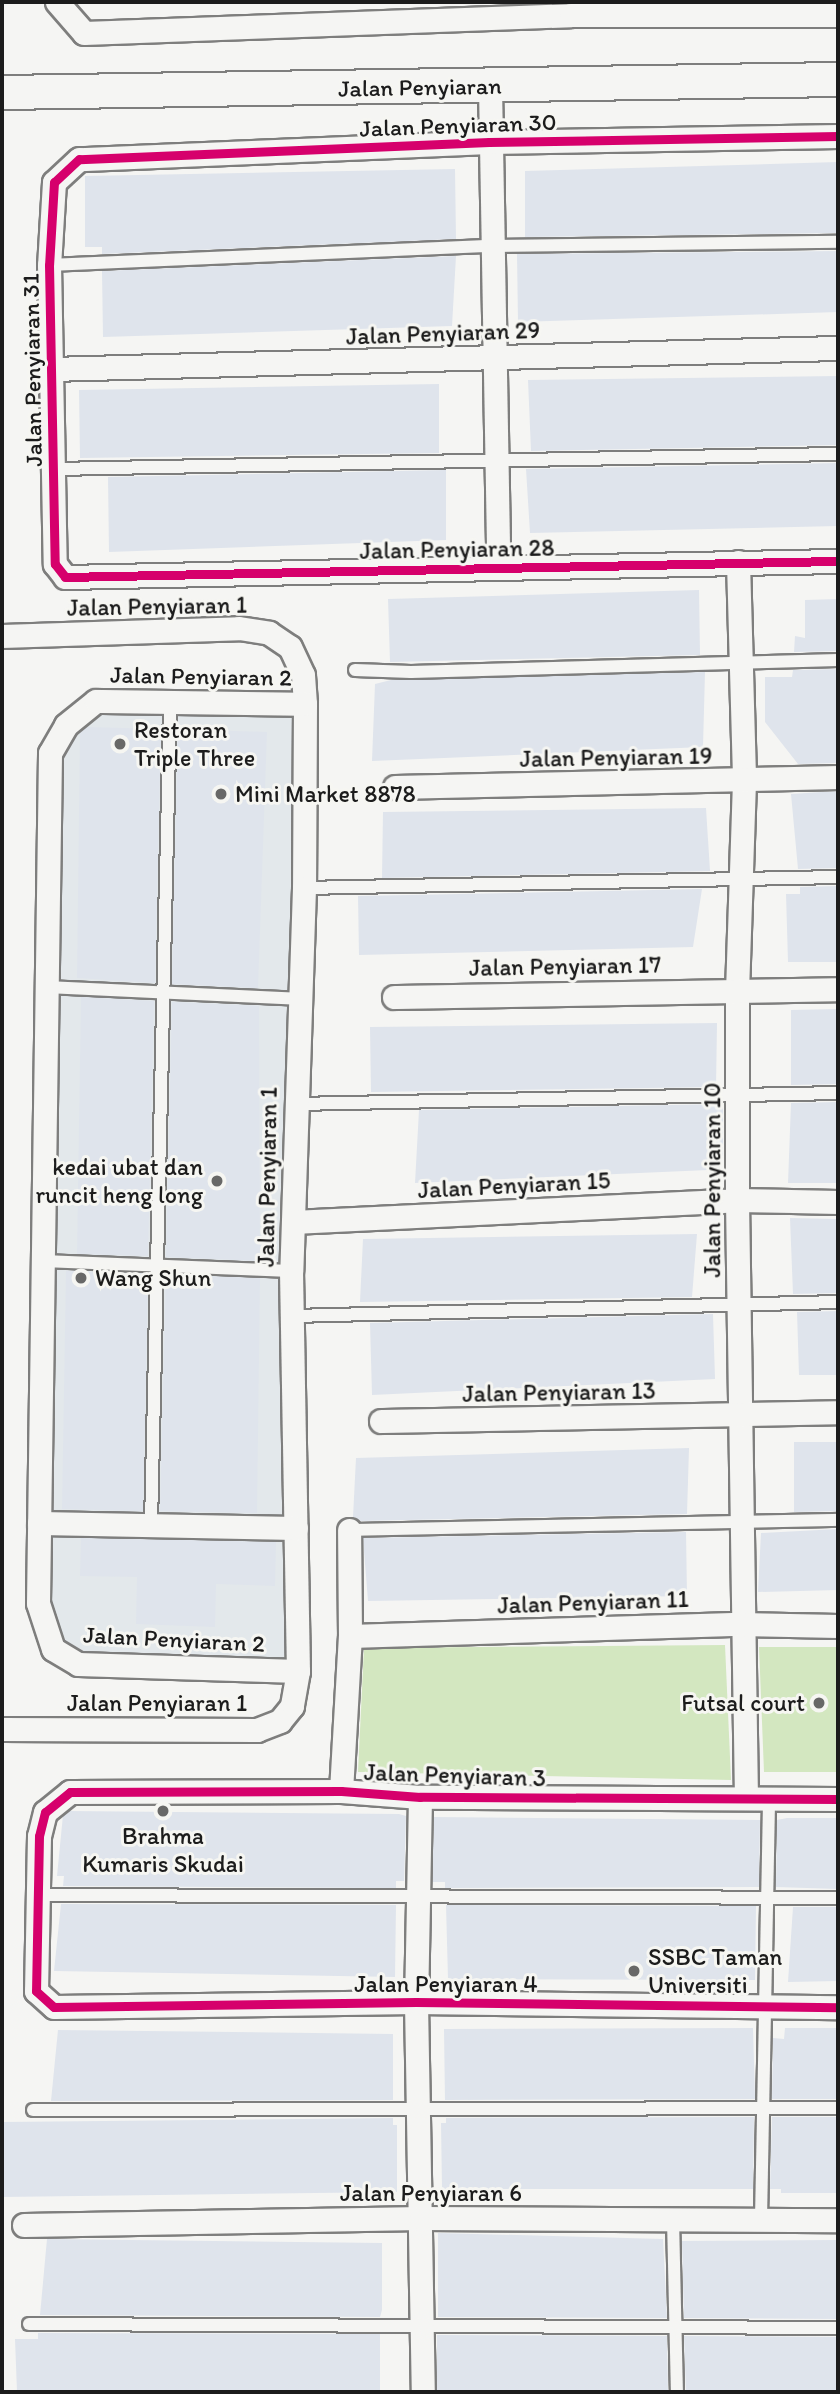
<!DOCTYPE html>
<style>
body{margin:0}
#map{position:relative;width:840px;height:2394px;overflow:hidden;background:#f5f5f3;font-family:Itim,sans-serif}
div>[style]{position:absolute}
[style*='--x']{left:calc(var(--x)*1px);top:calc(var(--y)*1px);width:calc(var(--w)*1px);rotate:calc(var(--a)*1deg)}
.built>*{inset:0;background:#e3e8eb}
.green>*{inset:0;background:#d3e7c0}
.building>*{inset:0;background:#dfe4ec}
.roads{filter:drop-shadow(2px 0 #7e7e7d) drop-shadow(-2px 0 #7e7e7d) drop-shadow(0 2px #7e7e7d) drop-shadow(0 -2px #7e7e7d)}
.lane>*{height:12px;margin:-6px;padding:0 6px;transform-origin:6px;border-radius:6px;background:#f5f5f3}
.street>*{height:23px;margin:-11.5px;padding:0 11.5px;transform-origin:11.5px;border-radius:11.5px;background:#f5f5f3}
.secondary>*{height:33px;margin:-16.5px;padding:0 16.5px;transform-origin:16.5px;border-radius:16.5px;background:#f5f5f3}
.cycleway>*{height:9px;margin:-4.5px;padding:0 4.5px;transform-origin:4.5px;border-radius:4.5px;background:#d6006c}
.dots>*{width:19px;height:19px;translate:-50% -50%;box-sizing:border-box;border:4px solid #f6f6f2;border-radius:50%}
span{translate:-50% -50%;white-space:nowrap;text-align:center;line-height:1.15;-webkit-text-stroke:6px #f6f6f2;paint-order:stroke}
.street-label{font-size:24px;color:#1c1c1c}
.poi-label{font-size:24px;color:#1c1c1c}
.left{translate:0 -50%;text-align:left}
.right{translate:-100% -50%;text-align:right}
.frame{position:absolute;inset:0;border:4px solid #1c1c1c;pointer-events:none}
</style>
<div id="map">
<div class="built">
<i style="clip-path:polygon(92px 693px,313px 696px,302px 1234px,305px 1680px,46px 1657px,41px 754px)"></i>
</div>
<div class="green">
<i style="clip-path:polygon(725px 1645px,731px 1780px,358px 1772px,364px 1648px)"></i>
<i style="clip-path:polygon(759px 1647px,838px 1647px,838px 1772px,764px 1772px)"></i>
</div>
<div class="building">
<i style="clip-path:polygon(838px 162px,838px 233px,525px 237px,525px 171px)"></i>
<i style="clip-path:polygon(455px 169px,456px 239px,102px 254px,102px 247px,85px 247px,85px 176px)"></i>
<i style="clip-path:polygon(838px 251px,838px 312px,518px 322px,517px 254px)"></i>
<i style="clip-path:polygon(456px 256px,452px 326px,103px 337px,102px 271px)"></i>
<i style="clip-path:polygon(838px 376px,838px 445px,531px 451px,528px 380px)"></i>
<i style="clip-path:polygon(439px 384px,439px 453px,80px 458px,79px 390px)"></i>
<i style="clip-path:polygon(838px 463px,838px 526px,530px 533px,526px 469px)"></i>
<i style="clip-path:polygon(446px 470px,446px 540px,109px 552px,108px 477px)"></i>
<i style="clip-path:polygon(699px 590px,700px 655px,390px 662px,388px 599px)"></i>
<i style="clip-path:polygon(838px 599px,838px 651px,794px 652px,795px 636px,805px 638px,805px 600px)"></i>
<i style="clip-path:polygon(838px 669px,838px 763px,798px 764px,765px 722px,765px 677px,792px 677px,793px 670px)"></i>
<i style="clip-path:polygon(705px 672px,703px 747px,372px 761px,375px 684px,391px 680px)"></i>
<i style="clip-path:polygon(86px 727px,161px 729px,155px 983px,77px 978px,80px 731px)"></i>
<i style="clip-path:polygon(178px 729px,267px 732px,258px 988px,172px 984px)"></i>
<i style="clip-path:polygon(838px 791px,838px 868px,798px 869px,791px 794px)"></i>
<i style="clip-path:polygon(706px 808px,710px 871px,382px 878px,383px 812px)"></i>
<i style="clip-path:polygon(838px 886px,838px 962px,788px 962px,786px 894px,800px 894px,800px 887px)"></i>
<i style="clip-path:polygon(702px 889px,693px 947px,359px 955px,358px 896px)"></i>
<i style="clip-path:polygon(81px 997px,154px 1001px,148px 1256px,77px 1254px)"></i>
<i style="clip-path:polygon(172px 1002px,259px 1006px,260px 1261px,166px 1257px)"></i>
<i style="clip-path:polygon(838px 1009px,838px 1084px,791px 1085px,791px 1010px)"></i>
<i style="clip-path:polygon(717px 1023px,716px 1087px,371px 1092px,370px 1027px)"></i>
<i style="clip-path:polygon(838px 1102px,838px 1183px,788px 1183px,791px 1103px)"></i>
<i style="clip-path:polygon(723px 1104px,723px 1156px,708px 1155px,708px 1170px,415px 1183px,419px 1110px)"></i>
<i style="clip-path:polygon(790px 1218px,838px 1219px,838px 1293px,793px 1294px)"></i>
<i style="clip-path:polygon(697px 1234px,692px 1297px,360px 1302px,363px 1239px)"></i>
<i style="clip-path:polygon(66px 1271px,148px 1274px,143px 1511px,62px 1509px)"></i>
<i style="clip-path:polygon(166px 1275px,260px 1278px,257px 1513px,160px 1511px)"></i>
<i style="clip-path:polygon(838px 1311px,838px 1375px,799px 1375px,797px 1312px)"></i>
<i style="clip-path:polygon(713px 1314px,715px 1379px,372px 1395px,370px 1323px)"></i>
<i style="clip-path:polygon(794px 1442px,838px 1442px,838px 1511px,794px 1512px)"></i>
<i style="clip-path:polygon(689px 1448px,687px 1514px,361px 1521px,353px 1517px,356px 1458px)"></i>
<i style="clip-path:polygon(838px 1529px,838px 1590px,758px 1592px,761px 1533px)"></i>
<i style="clip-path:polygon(686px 1532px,687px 1596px,368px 1601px,363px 1538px)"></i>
<i style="clip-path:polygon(81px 1538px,276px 1542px,275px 1586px,216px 1584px,215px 1627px,136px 1624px,137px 1577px,80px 1576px)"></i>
<i style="clip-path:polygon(69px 1811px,399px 1814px,406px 1816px,404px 1881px,396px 1881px,396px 1888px,63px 1886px,64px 1876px,57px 1876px,63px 1815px)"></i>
<i style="clip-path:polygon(434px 1817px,760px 1820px,759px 1887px,445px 1888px,445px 1882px,432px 1882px)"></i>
<i style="clip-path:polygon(787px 1818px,838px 1818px,838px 1889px,776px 1887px,777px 1820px)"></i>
<i style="clip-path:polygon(61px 1904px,396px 1905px,395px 1977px,54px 1971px)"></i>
<i style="clip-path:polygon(446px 1905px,756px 1906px,755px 1980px,448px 1979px)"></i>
<i style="clip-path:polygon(793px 1907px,838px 1907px,838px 1981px,788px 1982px)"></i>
<i style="clip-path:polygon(753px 2028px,755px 2099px,445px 2100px,444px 2029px)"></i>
<i style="clip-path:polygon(785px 2028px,838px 2028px,838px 2099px,772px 2099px,773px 2038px,784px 2039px)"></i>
<i style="clip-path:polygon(58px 2030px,393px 2034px,393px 2100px,51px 2101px)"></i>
<i style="clip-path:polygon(754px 2117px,753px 2189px,442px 2189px,441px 2123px,446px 2123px,446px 2118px)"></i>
<i style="clip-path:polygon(772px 2117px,838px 2117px,838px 2193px,781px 2193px,781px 2189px,770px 2189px)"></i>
<i style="clip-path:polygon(393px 2118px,393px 2125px,397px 2125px,397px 2192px,2px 2197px,2px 2122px)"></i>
<i style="clip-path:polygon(438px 2233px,663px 2239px,667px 2318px,438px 2317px)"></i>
<i style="clip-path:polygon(47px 2239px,382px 2243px,382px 2310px,380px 2317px,40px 2315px)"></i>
<i style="clip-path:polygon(838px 2240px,838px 2319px,684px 2318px,682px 2241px)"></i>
<i style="clip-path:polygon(38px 2333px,380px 2334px,380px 2392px,17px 2392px,15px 2339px,38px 2339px)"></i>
<i style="clip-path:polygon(437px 2335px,667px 2336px,668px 2392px,437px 2392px)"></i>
<i style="clip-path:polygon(684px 2336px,838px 2337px,838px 2392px,686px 2392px)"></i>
</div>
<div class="roads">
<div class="lane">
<i style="--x:49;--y:265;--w:443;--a:-2.5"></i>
<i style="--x:492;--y:246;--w:346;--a:-0.7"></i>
<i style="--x:54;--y:469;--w:784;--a:-1.1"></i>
<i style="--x:355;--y:670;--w:56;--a:2"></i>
<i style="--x:411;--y:672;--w:427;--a:-1.6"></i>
<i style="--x:304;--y:888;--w:534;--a:-1.18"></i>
<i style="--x:47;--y:987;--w:250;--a:2.7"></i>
<i style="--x:296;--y:1104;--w:542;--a:-1.16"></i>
<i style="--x:43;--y:1261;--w:248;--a:2.3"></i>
<i style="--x:293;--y:1316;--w:545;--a:-1.47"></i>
<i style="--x:151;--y:1524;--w:821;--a:-88.67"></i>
<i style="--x:349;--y:1530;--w:489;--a:-1.2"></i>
<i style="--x:38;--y:1895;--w:800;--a:0.21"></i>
<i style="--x:33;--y:2110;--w:805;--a:-0.14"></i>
<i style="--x:673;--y:2219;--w:173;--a:88.7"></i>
<i style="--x:761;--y:2219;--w:421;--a:-88.9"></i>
<i style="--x:29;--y:2324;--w:809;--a:0.28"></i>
</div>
<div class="street">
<i style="--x:57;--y:2;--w:41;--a:48.9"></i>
<i style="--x:84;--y:33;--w:487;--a:-2.1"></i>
<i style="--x:571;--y:15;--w:267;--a:0"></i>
<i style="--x:490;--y:86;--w:481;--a:89"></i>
<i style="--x:838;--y:136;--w:349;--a:179"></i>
<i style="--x:489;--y:142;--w:410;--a:177.6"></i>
<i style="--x:79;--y:159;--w:34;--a:137"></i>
<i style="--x:54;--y:182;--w:83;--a:93.4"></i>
<i style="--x:49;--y:265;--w:299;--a:88.9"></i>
<i style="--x:55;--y:564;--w:16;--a:52"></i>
<i style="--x:65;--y:577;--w:773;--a:-1.19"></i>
<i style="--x:50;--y:369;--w:788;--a:-1.53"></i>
<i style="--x:738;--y:562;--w:219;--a:88.4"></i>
<i style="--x:744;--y:781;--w:207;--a:91.9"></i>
<i style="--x:737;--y:988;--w:212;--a:90"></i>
<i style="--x:737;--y:1200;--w:598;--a:89.14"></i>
<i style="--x:2;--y:636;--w:237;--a:-1.9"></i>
<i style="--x:239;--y:628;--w:30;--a:9"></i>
<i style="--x:269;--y:633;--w:25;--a:34"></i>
<i style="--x:290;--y:647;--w:31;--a:65"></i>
<i style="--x:303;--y:675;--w:29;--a:86"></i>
<i style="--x:305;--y:704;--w:184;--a:90.3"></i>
<i style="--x:304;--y:888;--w:383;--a:91.9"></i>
<i style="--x:291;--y:1271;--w:400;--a:89"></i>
<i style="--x:298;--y:1671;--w:36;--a:100"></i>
<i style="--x:292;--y:1706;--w:19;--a:129"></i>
<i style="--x:280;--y:1721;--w:25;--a:159"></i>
<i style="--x:257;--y:1730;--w:255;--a:-179.8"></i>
<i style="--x:395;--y:787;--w:443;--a:-1.3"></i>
<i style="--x:394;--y:997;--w:444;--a:-1"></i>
<i style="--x:293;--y:1222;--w:445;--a:-2.8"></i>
<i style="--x:737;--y:1200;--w:101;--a:1.1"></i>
<i style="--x:381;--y:1421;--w:457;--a:-1.1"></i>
<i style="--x:39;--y:1523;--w:257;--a:1.1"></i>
<i style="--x:350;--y:1636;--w:390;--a:-1.8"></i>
<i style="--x:740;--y:1624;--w:98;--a:1.2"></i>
<i style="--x:298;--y:1671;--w:220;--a:-178.2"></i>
<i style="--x:78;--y:1664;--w:29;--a:-149"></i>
<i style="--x:53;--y:1649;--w:48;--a:-108.1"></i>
<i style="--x:38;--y:1603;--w:850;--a:-89.19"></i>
<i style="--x:50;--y:753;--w:32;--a:-60"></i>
<i style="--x:66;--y:725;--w:38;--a:-39"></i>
<i style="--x:96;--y:701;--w:209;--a:0.8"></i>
<i style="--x:341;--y:1791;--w:155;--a:-86.7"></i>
<i style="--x:350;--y:1636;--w:106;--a:-90.5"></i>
<i style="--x:420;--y:1797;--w:205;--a:91.1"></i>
<i style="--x:416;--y:2002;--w:390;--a:89"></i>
<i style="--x:838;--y:1799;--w:418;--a:-179.7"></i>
<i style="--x:420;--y:1797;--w:79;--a:-175.7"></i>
<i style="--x:341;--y:1791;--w:271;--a:179.8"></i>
<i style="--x:70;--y:1792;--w:32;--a:141"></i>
<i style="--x:45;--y:1812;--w:25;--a:104"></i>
<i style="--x:39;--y:1836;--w:155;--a:91.1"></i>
<i style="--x:36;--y:1991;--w:24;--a:42"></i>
<i style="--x:54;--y:2007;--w:362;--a:-0.8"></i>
<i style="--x:416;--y:2002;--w:422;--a:0.7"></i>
<i style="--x:24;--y:2225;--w:397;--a:-1"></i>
<i style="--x:421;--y:2218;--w:417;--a:0.3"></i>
</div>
<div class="secondary">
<i style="--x:2;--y:92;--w:836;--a:-0.89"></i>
</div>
</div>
<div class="cycleway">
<i style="--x:838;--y:136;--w:349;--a:179"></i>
<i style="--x:489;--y:142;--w:410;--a:177.6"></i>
<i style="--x:79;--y:159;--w:34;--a:137"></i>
<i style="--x:54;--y:182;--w:83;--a:93.4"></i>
<i style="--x:49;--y:265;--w:299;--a:88.9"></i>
<i style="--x:55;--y:564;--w:16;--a:52"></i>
<i style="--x:65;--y:577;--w:773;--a:-1.19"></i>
<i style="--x:838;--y:1799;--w:418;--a:-179.7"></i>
<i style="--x:420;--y:1797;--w:79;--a:-175.7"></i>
<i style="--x:341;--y:1791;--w:271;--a:179.8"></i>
<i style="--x:70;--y:1792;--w:32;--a:141"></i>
<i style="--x:45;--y:1812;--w:25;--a:104"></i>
<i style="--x:39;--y:1836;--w:155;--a:91.1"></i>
<i style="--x:36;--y:1991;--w:24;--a:42"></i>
<i style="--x:54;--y:2007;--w:362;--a:-0.8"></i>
<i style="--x:416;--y:2002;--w:422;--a:0.7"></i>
</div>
<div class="dots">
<i style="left:120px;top:744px;background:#686867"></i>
<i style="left:221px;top:794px;background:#686867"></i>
<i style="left:217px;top:1181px;background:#686867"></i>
<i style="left:81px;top:1278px;background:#686867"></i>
<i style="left:819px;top:1703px;background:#686867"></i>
<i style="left:163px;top:1811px;background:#686867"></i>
<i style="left:634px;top:1971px;background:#686867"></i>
</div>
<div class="street-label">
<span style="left:420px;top:87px;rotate:-1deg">Jalan Penyiaran</span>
<span style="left:458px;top:125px;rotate:-2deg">Jalan Penyiaran 30</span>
<span style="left:443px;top:333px;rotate:-2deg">Jalan Penyiaran 29</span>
<span style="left:32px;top:370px;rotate:-91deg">Jalan Penyiaran 31</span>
<span style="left:457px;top:549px;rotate:-1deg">Jalan Penyiaran 28</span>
<span style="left:157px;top:606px;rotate:-1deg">Jalan Penyiaran 1</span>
<span style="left:201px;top:676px;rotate:1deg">Jalan Penyiaran 2</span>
<span style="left:616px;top:757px;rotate:-1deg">Jalan Penyiaran 19</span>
<span style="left:565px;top:966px;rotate:-1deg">Jalan Penyiaran 17</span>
<span style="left:267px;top:1177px;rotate:-89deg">Jalan Penyiaran 1</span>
<span style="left:712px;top:1180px;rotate:-90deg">Jalan Penyiaran 10</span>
<span style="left:514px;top:1185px;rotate:-3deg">Jalan Penyiaran 15</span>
<span style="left:559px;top:1392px;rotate:-1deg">Jalan Penyiaran 13</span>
<span style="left:593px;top:1602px;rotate:-2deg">Jalan Penyiaran 11</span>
<span style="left:174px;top:1639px;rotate:3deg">Jalan Penyiaran 2</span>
<span style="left:157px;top:1703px">Jalan Penyiaran 1</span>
<span style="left:455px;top:1775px;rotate:2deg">Jalan Penyiaran 3</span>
<span style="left:446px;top:1984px">Jalan Penyiaran 4</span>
<span style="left:431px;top:2193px">Jalan Penyiaran 6</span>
</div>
<div class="poi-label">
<span class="left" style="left:134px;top:744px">Restoran<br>Triple Three</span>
<span class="left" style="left:235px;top:794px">Mini Market 8878</span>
<span class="right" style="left:203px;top:1181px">kedai ubat dan<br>runcit heng long</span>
<span class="left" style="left:95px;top:1278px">Wang Shun</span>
<span class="right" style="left:805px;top:1703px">Futsal court</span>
<span style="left:163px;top:1850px">Brahma<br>Kumaris Skudai</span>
<span class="left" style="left:648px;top:1971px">SSBC Taman<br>Universiti</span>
</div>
<div class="frame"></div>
</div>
